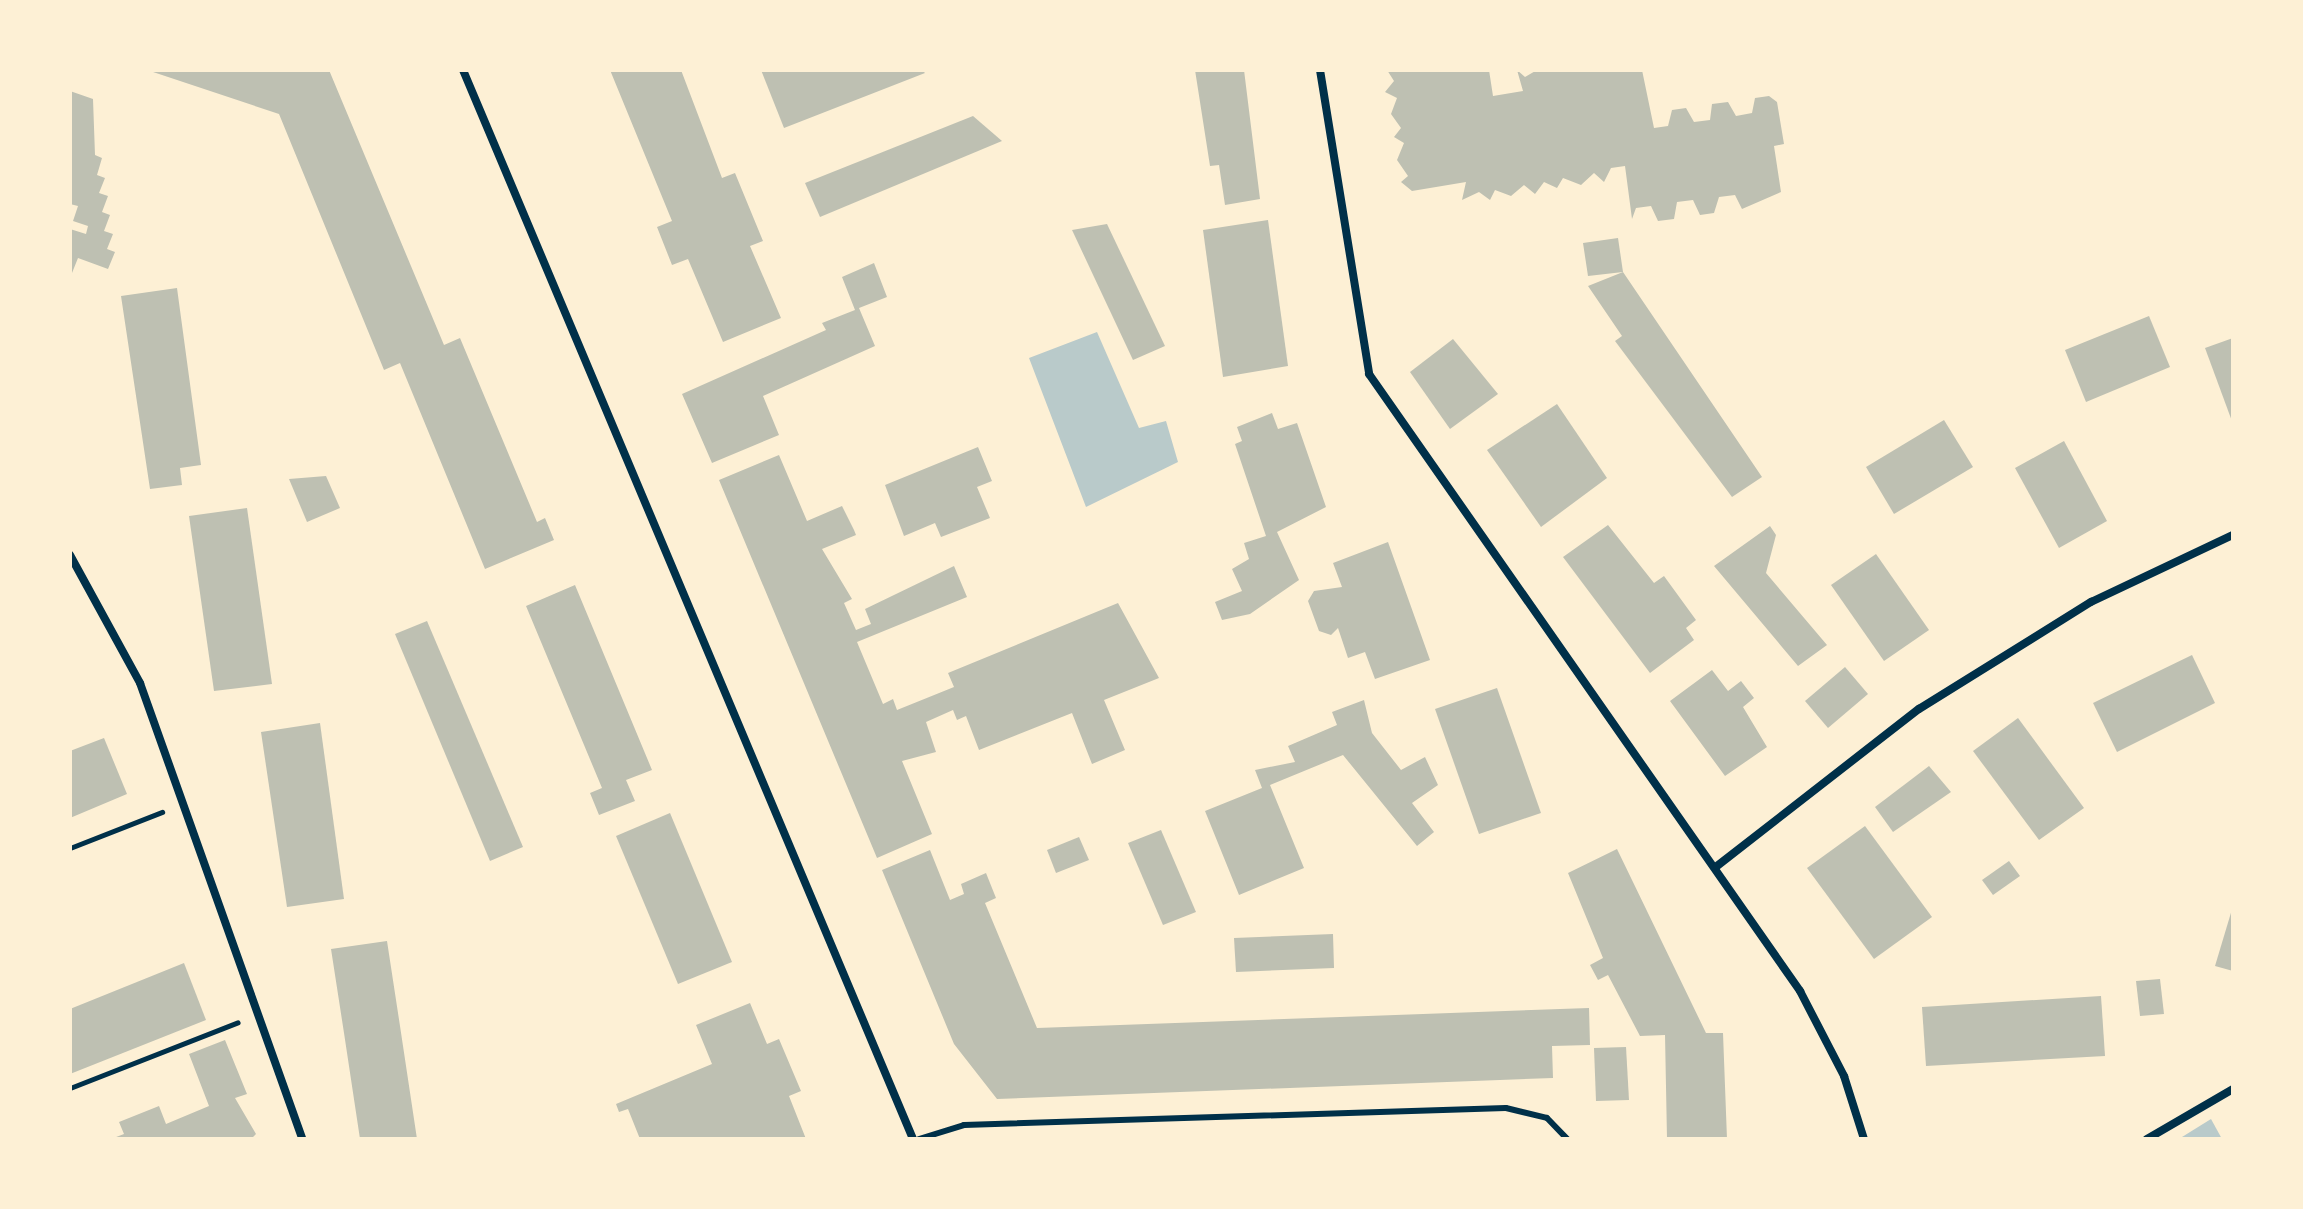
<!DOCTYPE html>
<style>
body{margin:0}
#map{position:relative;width:2303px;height:1209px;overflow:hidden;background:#fdf0d5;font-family:Cabin,sans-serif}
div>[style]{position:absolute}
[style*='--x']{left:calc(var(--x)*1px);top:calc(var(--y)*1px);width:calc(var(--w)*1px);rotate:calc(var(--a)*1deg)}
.green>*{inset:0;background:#b9caca}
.building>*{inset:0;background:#bec0b2}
.path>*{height:5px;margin:-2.5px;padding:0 2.5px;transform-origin:2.5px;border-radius:2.5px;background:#003049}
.service>*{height:6px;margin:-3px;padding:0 3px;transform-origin:3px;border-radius:3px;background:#003049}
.minor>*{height:8px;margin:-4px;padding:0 4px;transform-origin:4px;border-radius:4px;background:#003049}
span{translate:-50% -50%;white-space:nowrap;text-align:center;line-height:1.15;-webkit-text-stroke:7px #fdf0d5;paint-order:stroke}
.frame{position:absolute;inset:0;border:72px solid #fdf0d5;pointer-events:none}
</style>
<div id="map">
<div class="green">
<i style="clip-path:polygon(1097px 332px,1139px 428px,1166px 421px,1178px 462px,1086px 507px,1029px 358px)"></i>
<i style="clip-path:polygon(2211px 1119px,2222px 1139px,2179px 1139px,2182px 1137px)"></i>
</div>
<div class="building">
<i style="clip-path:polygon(147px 70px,329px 70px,444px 345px,460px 338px,537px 522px,545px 518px,554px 540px,485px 569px,400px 363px,384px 370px,279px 114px)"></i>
<i style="clip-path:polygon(610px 70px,681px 70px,722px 178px,735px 173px,763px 241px,750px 246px,781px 318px,723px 342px,688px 259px,672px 265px,657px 227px,672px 221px)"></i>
<i style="clip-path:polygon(761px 70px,922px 70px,925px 73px,784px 128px)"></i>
<i style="clip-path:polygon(1195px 70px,1244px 70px,1260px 199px,1225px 205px,1219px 165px,1210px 166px)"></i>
<i style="clip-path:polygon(1387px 70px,1489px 70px,1493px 96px,1523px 91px,1517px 70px,1525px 77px,1537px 70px,1642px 70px,1654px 128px,1668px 126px,1672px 110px,1686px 108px,1694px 122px,1710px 120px,1712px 104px,1728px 102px,1736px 116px,1752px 113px,1755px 98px,1769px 96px,1777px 102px,1784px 144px,1774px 146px,1781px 192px,1742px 209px,1735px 195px,1719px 197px,1714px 213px,1700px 215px,1693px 200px,1677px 202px,1674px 219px,1658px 221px,1651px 206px,1636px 208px,1632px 219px,1625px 166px,1611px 168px,1604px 182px,1594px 173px,1581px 185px,1563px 178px,1557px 188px,1544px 182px,1535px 194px,1524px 185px,1511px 196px,1495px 190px,1490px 200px,1479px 192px,1462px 200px,1466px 182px,1412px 191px,1401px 182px,1408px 176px,1397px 160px,1404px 143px,1394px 137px,1401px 128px,1391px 114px,1397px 98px,1385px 92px,1394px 81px)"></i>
<i style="clip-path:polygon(70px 91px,93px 99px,95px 155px,102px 158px,97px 175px,105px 178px,99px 193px,108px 196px,102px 212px,110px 215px,104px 231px,113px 234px,107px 249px,115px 252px,108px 269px,78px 258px,70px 278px,70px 229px,86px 234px,88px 226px,73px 221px,78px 206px,70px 204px)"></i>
<i style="clip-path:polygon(973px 116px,1002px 141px,820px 217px,805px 183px)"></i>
<i style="clip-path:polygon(1268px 220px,1288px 366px,1223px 377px,1203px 230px)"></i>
<i style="clip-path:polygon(1107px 224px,1165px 346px,1133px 360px,1072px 230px)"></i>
<i style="clip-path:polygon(1618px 238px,1623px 272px,1588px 276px,1583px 243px)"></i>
<i style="clip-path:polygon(874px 263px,887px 297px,859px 308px,875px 346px,763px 396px,779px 435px,712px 463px,682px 394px,826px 330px,822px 323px,855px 310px,842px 277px)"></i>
<i style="clip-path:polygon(1623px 272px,1762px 477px,1732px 497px,1615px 341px,1622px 336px,1588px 286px)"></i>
<i style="clip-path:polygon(177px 288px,201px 465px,180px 468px,182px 485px,150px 489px,121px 296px)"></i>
<i style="clip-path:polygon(2149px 316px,2170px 367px,2086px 402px,2065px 350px)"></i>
<i style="clip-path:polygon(2233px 338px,2233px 424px,2205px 348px)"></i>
<i style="clip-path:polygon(1453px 339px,1498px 394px,1450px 429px,1410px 372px)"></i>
<i style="clip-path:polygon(1557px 404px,1607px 478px,1541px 527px,1487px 450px)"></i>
<i style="clip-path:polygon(1272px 413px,1278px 429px,1297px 423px,1326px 507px,1277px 532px,1299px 580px,1250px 614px,1222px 620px,1215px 602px,1242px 591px,1232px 569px,1249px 559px,1244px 543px,1266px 536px,1235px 444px,1242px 441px,1237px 427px)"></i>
<i style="clip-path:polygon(1944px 420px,1973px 467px,1894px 514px,1866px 467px)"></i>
<i style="clip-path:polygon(2064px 441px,2107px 521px,2059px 548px,2015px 468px)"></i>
<i style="clip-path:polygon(978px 447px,992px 481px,977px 487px,990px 518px,941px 537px,935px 523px,904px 536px,885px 485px)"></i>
<i style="clip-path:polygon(779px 455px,807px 521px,842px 506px,854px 530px,856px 535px,822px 549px,852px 599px,844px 603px,856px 630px,871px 624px,865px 609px,954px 566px,967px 597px,857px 642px,883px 704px,893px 699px,897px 710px,954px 687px,948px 673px,1118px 603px,1159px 678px,1104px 700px,1125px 750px,1092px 764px,1072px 713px,979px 750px,966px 716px,957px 720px,953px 710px,926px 722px,936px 752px,902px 761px,932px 834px,877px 858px,719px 480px)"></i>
<i style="clip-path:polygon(326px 476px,340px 508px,307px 522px,289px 479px)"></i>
<i style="clip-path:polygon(247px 508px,272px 684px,214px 691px,189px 516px)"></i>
<i style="clip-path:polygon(1608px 525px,1654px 583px,1664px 576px,1696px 620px,1686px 628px,1694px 640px,1650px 673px,1563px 557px)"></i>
<i style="clip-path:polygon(1770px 526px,1776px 535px,1766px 573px,1827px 645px,1798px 666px,1714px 566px)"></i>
<i style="clip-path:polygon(1388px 542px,1430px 660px,1375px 679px,1365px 652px,1348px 658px,1338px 628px,1331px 635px,1319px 631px,1308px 601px,1314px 591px,1342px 587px,1333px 563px)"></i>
<i style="clip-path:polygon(1876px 554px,1929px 630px,1884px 661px,1831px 585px)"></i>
<i style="clip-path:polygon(575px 585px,652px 770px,626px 780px,635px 801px,599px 815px,590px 793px,602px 788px,526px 606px)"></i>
<i style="clip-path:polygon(427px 621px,523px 847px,490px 861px,395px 634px)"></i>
<i style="clip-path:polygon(2192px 655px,2215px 703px,2117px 752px,2093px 703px)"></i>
<i style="clip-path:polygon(1845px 667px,1868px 694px,1828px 728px,1805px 701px)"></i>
<i style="clip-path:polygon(1712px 670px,1728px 691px,1741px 681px,1754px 698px,1743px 707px,1767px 747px,1725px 776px,1670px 701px)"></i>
<i style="clip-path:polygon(1497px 688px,1541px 813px,1479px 834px,1435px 709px)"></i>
<i style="clip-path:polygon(1364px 700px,1372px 733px,1401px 770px,1425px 757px,1438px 785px,1412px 803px,1434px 832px,1417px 846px,1343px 755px,1270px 785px,1304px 868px,1239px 895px,1205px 811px,1262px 788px,1255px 770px,1295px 762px,1288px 746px,1337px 725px,1332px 712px)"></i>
<i style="clip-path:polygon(2018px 718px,2084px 808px,2039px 840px,1973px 751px)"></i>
<i style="clip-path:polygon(320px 723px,344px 899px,287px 907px,261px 732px)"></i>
<i style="clip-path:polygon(104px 738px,127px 794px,70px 818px,70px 751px)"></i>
<i style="clip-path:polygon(1929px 766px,1951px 792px,1893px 832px,1875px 807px)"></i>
<i style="clip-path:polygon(670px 813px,732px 962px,678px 984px,616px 836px)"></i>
<i style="clip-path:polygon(1865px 826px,1932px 917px,1874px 959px,1807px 868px)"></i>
<i style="clip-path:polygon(1161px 830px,1196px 912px,1163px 925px,1128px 843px)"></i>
<i style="clip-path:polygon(1079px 837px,1089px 860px,1056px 873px,1047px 850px)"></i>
<i style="clip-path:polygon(1617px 849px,1706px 1033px,1723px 1033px,1727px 1139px,1667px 1139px,1665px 1035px,1640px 1036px,1608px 975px,1598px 980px,1590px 965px,1603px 958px,1568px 873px)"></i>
<i style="clip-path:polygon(930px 850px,950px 900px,964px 894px,961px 884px,986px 873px,996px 898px,985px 903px,1037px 1028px,1589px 1008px,1590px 1045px,1552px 1046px,1553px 1078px,997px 1099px,954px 1044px,882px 870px)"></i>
<i style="clip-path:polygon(2009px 861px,2020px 876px,1993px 895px,1982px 880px)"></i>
<i style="clip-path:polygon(2233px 906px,2233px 971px,2215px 966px)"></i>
<i style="clip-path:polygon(1333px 934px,1334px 968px,1236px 972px,1234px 938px)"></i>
<i style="clip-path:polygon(387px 941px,400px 1026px,417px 1139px,360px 1139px,344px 1033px,331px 949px)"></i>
<i style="clip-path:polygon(184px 963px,206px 1020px,70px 1074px,70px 1009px)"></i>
<i style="clip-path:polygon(2160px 979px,2164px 1014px,2140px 1016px,2136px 981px)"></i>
<i style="clip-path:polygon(2101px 996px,2105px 1056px,1926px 1066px,1922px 1007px)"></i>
<i style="clip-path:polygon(750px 1003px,767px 1044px,779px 1039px,801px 1091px,789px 1096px,806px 1139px,640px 1139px,628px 1109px,619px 1112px,616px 1104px,712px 1064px,696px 1025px)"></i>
<i style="clip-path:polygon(225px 1040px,247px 1094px,235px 1098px,256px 1134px,251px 1139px,111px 1139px,124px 1134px,119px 1122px,159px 1106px,166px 1124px,209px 1106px,189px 1054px)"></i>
<i style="clip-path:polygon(1626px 1047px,1629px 1100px,1596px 1101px,1594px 1048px)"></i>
</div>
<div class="path">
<i style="--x:70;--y:848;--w:99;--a:-21.4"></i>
<i style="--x:70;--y:1088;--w:180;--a:-21.4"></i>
</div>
<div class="service">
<i style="--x:919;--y:1139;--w:47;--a:-17.3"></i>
<i style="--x:964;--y:1125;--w:542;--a:-1.8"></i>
<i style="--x:1506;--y:1108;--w:42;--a:13.7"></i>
<i style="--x:1547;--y:1118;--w:29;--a:46"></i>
</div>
<div class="minor">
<i style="--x:463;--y:70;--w:1160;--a:67.17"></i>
<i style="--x:1320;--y:70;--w:308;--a:80.8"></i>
<i style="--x:1369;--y:374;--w:753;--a:55.06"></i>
<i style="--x:1800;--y:991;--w:96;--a:62.6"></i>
<i style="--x:1844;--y:1076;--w:66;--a:72.4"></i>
<i style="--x:70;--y:555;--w:146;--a:61.3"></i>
<i style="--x:140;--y:683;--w:484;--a:70.4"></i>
<i style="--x:1717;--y:866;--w:256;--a:-37.9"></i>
<i style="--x:1919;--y:709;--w:203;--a:-31.9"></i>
<i style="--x:2091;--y:602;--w:157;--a:-25.3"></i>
<i style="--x:2147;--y:1139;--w:99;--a:-30.2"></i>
</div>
<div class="frame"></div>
</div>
